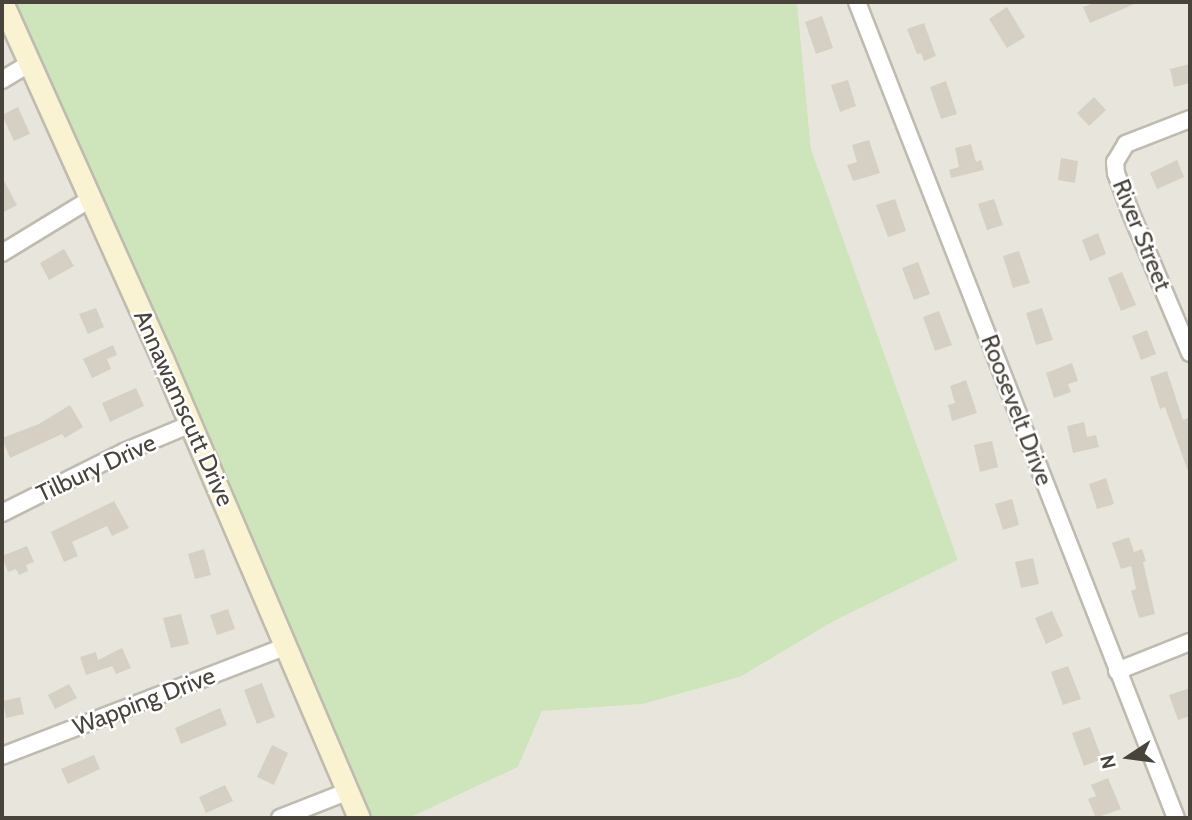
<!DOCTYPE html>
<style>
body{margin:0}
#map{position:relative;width:1192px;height:820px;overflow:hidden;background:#f5f3ed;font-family:Cabin,sans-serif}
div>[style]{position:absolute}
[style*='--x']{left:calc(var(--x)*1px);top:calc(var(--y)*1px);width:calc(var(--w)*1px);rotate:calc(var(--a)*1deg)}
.residential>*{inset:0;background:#e8e5dc}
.green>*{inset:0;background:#cee4bb}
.building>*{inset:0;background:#d5d0c3}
.roads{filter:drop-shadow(2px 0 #bfbbb0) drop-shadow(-2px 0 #bfbbb0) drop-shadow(0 2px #bfbbb0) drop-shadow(0 -2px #bfbbb0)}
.street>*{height:16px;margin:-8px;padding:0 8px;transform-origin:8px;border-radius:8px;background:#fff}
.secondary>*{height:21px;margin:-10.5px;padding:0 10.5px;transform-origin:10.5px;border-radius:10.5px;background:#f9f3d2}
span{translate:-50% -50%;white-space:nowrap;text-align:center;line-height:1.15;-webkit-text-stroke:5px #fff;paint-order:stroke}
.street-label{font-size:24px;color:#49443b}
.frame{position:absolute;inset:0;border:4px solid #49443b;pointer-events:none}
.north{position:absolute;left:1094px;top:722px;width:70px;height:70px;-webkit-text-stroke:5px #fff;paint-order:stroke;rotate:257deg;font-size:19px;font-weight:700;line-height:28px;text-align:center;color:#49443b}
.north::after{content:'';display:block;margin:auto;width:24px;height:32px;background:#49443b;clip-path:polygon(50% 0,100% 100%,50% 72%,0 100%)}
</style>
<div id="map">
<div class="residential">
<i style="clip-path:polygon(2px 2px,365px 818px,2px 818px)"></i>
<i style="clip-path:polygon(797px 2px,1190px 2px,1190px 818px,409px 818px,518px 767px,542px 711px,643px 704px,740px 677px,834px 621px,958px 560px,811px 149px)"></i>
</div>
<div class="green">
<i style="clip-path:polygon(9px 2px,797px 2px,811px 149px,958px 560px,834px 621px,740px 677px,643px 704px,542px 711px,518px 767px,409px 818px,365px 818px)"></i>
</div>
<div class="building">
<i style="clip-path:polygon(1097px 2px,1139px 2px,1090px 23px,1083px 7px)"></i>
<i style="clip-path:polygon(1007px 7px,1025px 37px,1007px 48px,989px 19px)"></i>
<i style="clip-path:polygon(822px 16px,833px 48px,816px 54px,805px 22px)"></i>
<i style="clip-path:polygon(924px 23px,936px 56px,924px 61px,921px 53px,917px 54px,907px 29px)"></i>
<i style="clip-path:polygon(1190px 64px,1190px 83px,1174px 87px,1170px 69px)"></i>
<i style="clip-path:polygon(848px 80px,856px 106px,840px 112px,831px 85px)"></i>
<i style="clip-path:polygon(946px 81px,957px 114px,941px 119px,930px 87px)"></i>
<i style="clip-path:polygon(1094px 97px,1106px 110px,1089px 126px,1077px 113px)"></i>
<i style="clip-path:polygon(18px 107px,30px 134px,14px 141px,2px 115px)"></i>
<i style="clip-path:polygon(869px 140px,880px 173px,853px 181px,847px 165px,857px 162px,852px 145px)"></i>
<i style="clip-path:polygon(971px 144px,976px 162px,981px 160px,984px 170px,951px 178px,949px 170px,959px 167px,955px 148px)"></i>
<i style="clip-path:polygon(1061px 158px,1078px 161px,1075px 183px,1058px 180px)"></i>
<i style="clip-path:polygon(1177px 160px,1184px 177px,1157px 189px,1150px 173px)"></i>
<i style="clip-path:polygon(2px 177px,17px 205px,2px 213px)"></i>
<i style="clip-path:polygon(895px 199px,906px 231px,888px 237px,876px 205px)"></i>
<i style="clip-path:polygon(994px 199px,1003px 225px,987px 230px,978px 204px)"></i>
<i style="clip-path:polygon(1098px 233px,1106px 254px,1090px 261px,1082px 240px)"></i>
<i style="clip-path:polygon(64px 249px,74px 266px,49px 280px,40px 263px)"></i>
<i style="clip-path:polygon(1019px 251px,1030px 283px,1013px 288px,1003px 256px)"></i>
<i style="clip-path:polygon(918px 262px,930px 294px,914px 300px,902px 268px)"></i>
<i style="clip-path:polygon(1122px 272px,1136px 305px,1121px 311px,1108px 278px)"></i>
<i style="clip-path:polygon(96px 308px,104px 327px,88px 334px,79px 314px)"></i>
<i style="clip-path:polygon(1042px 308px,1053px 340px,1036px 345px,1026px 313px)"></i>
<i style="clip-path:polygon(939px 311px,952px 345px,935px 351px,923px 317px)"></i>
<i style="clip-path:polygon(1147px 330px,1156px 354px,1141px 360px,1132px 336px)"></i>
<i style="clip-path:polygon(113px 345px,117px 355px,107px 359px,111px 369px,92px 378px,83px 359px)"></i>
<i style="clip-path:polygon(1072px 363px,1078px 381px,1068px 384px,1071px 392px,1054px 398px,1046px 373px)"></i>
<i style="clip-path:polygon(1167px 371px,1183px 420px,1188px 418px,1190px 425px,1190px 477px,1165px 407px,1160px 409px,1150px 377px)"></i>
<i style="clip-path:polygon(966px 380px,977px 413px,952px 421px,948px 405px,955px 403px,950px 386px)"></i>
<i style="clip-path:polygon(136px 388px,144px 406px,110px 422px,102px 403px)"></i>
<i style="clip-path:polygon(70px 405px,83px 427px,65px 438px,62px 434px,10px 458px,2px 438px,39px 424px)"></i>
<i style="clip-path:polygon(1084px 422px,1087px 437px,1096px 435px,1099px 447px,1073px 453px,1067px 426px)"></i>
<i style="clip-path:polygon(992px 441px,998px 467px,980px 472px,974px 445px)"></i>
<i style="clip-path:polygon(1106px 478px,1114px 504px,1097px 509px,1089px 484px)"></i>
<i style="clip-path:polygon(1012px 499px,1019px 525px,1003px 530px,995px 504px)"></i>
<i style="clip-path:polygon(114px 501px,129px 528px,112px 536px,107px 526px,72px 542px,78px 556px,64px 562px,51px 532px)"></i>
<i style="clip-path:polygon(1129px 537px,1134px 552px,1142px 549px,1146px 561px,1143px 562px,1155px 614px,1139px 618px,1131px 591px,1136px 589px,1131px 566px,1121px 569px,1112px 543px)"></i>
<i style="clip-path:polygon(27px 546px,34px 562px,26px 565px,28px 571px,19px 575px,16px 569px,8px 572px,2px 556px)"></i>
<i style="clip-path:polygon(204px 549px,211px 575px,195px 579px,188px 554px)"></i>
<i style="clip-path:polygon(1033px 558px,1039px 584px,1021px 588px,1015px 562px)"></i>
<i style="clip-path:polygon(228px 609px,235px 629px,217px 635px,210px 615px)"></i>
<i style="clip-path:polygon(1052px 611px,1063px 636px,1046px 644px,1035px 618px)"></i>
<i style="clip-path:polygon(181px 614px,189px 644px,171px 648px,163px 618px)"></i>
<i style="clip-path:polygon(122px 648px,131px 668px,116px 674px,112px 666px,86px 675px,80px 657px,96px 652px,98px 660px)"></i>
<i style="clip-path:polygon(1068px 666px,1081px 699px,1063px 705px,1051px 672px)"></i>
<i style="clip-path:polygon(262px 683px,275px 717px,257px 724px,244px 690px)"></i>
<i style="clip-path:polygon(69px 684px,77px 698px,55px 709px,48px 695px)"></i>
<i style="clip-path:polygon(1190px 688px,1190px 716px,1178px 720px,1169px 695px)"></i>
<i style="clip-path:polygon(20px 697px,24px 714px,6px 718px,3px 701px)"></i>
<i style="clip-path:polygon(220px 708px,227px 725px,181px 744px,175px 728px)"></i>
<i style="clip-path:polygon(1090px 727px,1102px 759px,1084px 766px,1072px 733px)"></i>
<i style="clip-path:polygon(272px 745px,288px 753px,274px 785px,257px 777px)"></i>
<i style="clip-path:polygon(94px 755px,100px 769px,68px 784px,61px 769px)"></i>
<i style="clip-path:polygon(1108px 778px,1121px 809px,1096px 818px,1088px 799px,1096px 796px,1091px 785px)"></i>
<i style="clip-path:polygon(225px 785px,233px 801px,206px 813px,199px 797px)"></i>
</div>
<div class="roads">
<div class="street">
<i style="--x:857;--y:2;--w:876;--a:68.65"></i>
<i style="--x:2;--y:80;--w:33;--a:-31"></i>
<i style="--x:1190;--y:119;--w:69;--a:158.7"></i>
<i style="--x:1126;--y:144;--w:21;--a:121"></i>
<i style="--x:1115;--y:162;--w:11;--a:85"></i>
<i style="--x:1116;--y:173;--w:40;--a:69.8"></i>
<i style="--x:1130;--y:211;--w:154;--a:67.1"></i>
<i style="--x:2;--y:253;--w:105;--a:-31.4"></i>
<i style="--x:2;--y:513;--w:136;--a:-26.6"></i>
<i style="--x:124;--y:452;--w:73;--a:-22.7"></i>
<i style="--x:1117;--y:671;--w:79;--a:-21.7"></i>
<i style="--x:2;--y:756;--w:305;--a:-21.1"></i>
<i style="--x:280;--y:818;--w:74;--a:-21.4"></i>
</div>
<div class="secondary">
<i style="--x:2;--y:2;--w:390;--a:65.8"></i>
<i style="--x:162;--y:358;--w:500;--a:66.82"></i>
</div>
</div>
<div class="street-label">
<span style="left:1142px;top:235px;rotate:68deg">River Street</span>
<span style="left:184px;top:408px;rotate:66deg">Annawamscutt Drive</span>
<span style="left:1017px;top:410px;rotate:69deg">Roosevelt Drive</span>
<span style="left:96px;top:468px;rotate:-25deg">Tilbury Drive</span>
<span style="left:144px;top:701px;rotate:-21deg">Wapping Drive</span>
</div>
<div class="frame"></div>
<div class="north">N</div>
</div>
